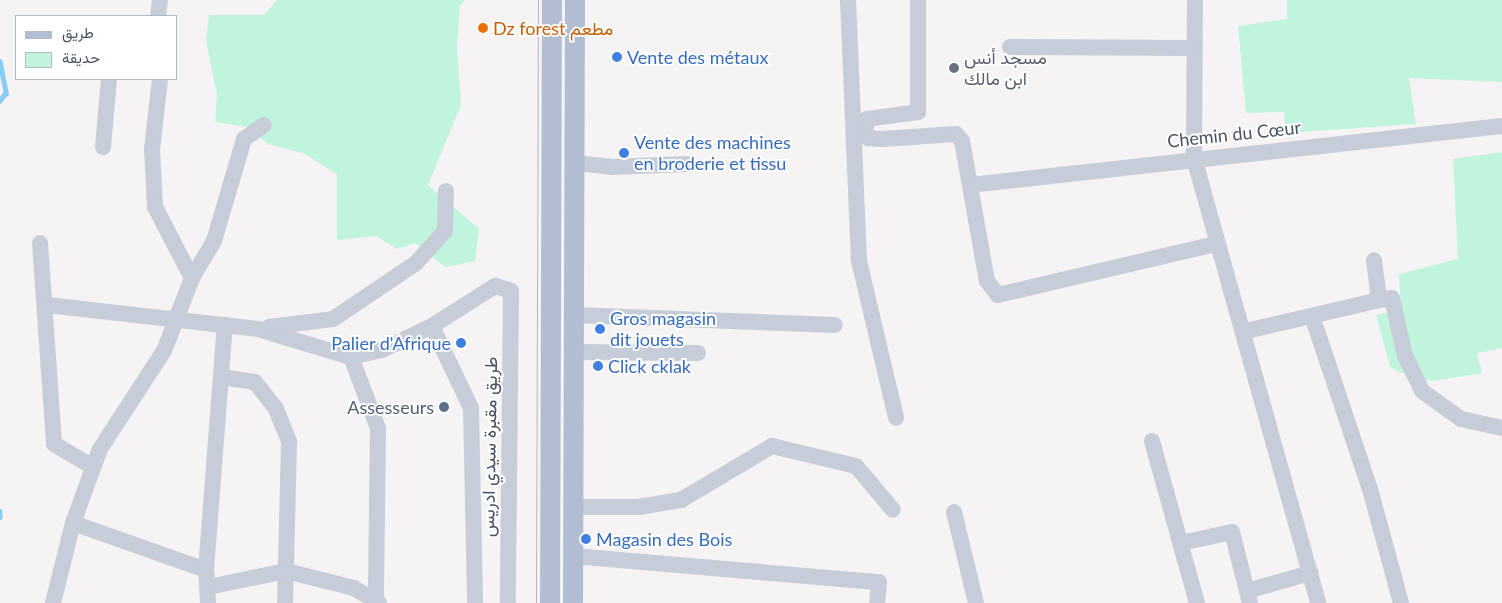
<!DOCTYPE html>
<meta charset="utf-8">
<style>
body{margin:0}
#map{position:relative;width:1502px;height:603px;overflow:hidden;background:#f5f3f3;font-family:Lato,Vazirmatn,sans-serif}
div>[style]{position:absolute}
[style*='--x']{left:calc(var(--x)*1px);top:calc(var(--y)*1px);width:calc(var(--w)*1px);rotate:calc(var(--a)*1deg)}
.green>*{inset:0;background:#c0f4dd}
.stream>*{height:4.5px;margin:-2.25px;padding:0 2.25px;transform-origin:2.25px;border-radius:2.25px;background:#89cdf5}
.minor>*{height:16px;margin:-8px;padding:0 8px;transform-origin:8px;border-radius:8px;background:#c6ccd8}
.major>*{height:20px;margin:-10px;padding:0 10px;transform-origin:10px;border-radius:10px;background:#b1bdd3}
.tram>*{height:1px;margin:-0.5px;padding:0 0.5px;transform-origin:0.5px;border-radius:0.5px;background:#b4b6be}
.dots>*{width:14px;height:14px;translate:-50% -50%;box-sizing:border-box;border:2px solid #fff;border-radius:50%}
span{translate:-50% -50%;white-space:nowrap;text-align:center;line-height:1.15;-webkit-text-stroke:4px #fff;paint-order:stroke}
.food-label{font-size:18px;color:#c56008}
.left{translate:0 -50%;text-align:left}
.shop-label{font-size:18px;color:#366cbe}
.right{translate:-100% -50%;text-align:right}
.worship-label{font-size:18px;color:#5b616d}
.street-label{font-size:18px;color:#485263}
.service-label{font-size:18px;color:#4e5e75}
.legend{position:absolute;left:15px;top:15px;width:162px;height:65px;box-sizing:border-box;background:#fff;border:1px solid #b6bac1;margin:0;padding:6px 9px;list-style:none;font-size:15px;color:#485263}
.legend li{display:flex;align-items:center;gap:10px;height:25px}
.legend b{width:25px;border:1px solid #b6bac1}
</style>
<div id="map">
<div class="green">
<i style="clip-path:polygon(277px 0,465px 0,460px 5px,457px 46px,461px 105px,428px 185px,479px 229px,475px 261px,445px 267px,415px 243px,397px 249px,376px 236px,337px 240px,337px 174px,305px 154px,268px 144px,247px 127px,215px 122px,217px 95px,206px 41px,209px 15px,264px 15px)"></i>
<i style="clip-path:polygon(1287px 0,1502px 0,1502px 82px,1409px 78px,1416px 124px,1285px 133px,1284px 112px,1246px 113px,1238px 26px,1287px 19px)"></i>
<i style="clip-path:polygon(1502px 152px,1502px 348px,1477px 353px,1482px 373px,1433px 381px,1398px 372px,1390px 366px,1376px 315px,1401px 309px,1399px 274px,1458px 259px,1453px 159px)"></i>
</div>
<div class="stream">
<i style="--x:0;--y:61;--w:33;--a:79"></i>
<i style="--x:6;--y:93;--w:10;--a:127"></i>
<i style="--x:0;--y:511;--w:6;--a:90"></i>
</div>
<div class="minor">
<i style="--x:848;--y:0;--w:261;--a:87.6"></i>
<i style="--x:859;--y:261;--w:161;--a:76.7"></i>
<i style="--x:918;--y:0;--w:112;--a:90"></i>
<i style="--x:918;--y:112;--w:51;--a:172.2"></i>
<i style="--x:867;--y:119;--w:14;--a:98"></i>
<i style="--x:865;--y:133;--w:6;--a:59"></i>
<i style="--x:868;--y:138;--w:14;--a:4"></i>
<i style="--x:882;--y:139;--w:74;--a:-3.9"></i>
<i style="--x:956;--y:134;--w:9;--a:49"></i>
<i style="--x:962;--y:141;--w:142;--a:79.9"></i>
<i style="--x:987;--y:281;--w:18;--a:52"></i>
<i style="--x:998;--y:295;--w:224;--a:-13.2"></i>
<i style="--x:1195;--y:0;--w:158;--a:90.4"></i>
<i style="--x:1194;--y:158;--w:462;--a:74.4"></i>
<i style="--x:158;--y:16;--w:16;--a:-83"></i>
<i style="--x:1010;--y:47;--w:182;--a:0.3"></i>
<i style="--x:160;--y:79;--w:70;--a:96.5"></i>
<i style="--x:152;--y:149;--w:58;--a:87"></i>
<i style="--x:155;--y:207;--w:80;--a:62.5"></i>
<i style="--x:103;--y:147;--w:68;--a:-85"></i>
<i style="--x:575;--y:163;--w:37;--a:6"></i>
<i style="--x:612;--y:167;--w:75;--a:-2.3"></i>
<i style="--x:970;--y:185;--w:535;--a:-6.33"></i>
<i style="--x:40;--y:243;--w:201;--a:86"></i>
<i style="--x:54;--y:444;--w:45;--a:30.5"></i>
<i style="--x:1379;--y:300;--w:13;--a:-9"></i>
<i style="--x:1392;--y:298;--w:59;--a:77.4"></i>
<i style="--x:1405;--y:356;--w:39;--a:64"></i>
<i style="--x:1422;--y:391;--w:48;--a:35.7"></i>
<i style="--x:1461;--y:419;--w:42;--a:12.4"></i>
<i style="--x:47;--y:305;--w:212;--a:6.5"></i>
<i style="--x:258;--y:329;--w:97;--a:16.8"></i>
<i style="--x:351;--y:357;--w:32;--a:-13"></i>
<i style="--x:382;--y:350;--w:55;--a:-25.6"></i>
<i style="--x:432;--y:326;--w:75;--a:-32.4"></i>
<i style="--x:495;--y:286;--w:17;--a:17"></i>
<i style="--x:511;--y:291;--w:312;--a:90.6"></i>
<i style="--x:574;--y:315;--w:261;--a:2.2"></i>
<i style="--x:1312;--y:316;--w:182;--a:71.5"></i>
<i style="--x:1370;--y:489;--w:118;--a:74.8"></i>
<i style="--x:432;--y:326;--w:91;--a:64.6"></i>
<i style="--x:471;--y:408;--w:195;--a:88.8"></i>
<i style="--x:269;--y:327;--w:64;--a:-7.1"></i>
<i style="--x:333;--y:319;--w:100;--a:-34"></i>
<i style="--x:416;--y:263;--w:43;--a:-47.8"></i>
<i style="--x:445;--y:231;--w:40;--a:-88.6"></i>
<i style="--x:1246;--y:331;--w:137;--a:-13.1"></i>
<i style="--x:1379;--y:300;--w:40;--a:-97.1"></i>
<i style="--x:574;--y:352;--w:124;--a:0.5"></i>
<i style="--x:351;--y:357;--w:76;--a:69.2"></i>
<i style="--x:378;--y:428;--w:174;--a:90.7"></i>
<i style="--x:222;--y:377;--w:33;--a:9"></i>
<i style="--x:255;--y:382;--w:34;--a:52"></i>
<i style="--x:276;--y:409;--w:35;--a:68"></i>
<i style="--x:289;--y:442;--w:161;--a:91.4"></i>
<i style="--x:1152;--y:441;--w:168;--a:74.5"></i>
<i style="--x:575;--y:507;--w:63;--a:0"></i>
<i style="--x:638;--y:507;--w:44;--a:-9.2"></i>
<i style="--x:681;--y:500;--w:106;--a:-30.7"></i>
<i style="--x:772;--y:446;--w:86;--a:13.4"></i>
<i style="--x:856;--y:466;--w:57;--a:49.9"></i>
<i style="--x:954;--y:512;--w:94;--a:76.4"></i>
<i style="--x:73;--y:523;--w:141;--a:19.5"></i>
<i style="--x:1181;--y:543;--w:52;--a:-12.2"></i>
<i style="--x:1232;--y:532;--w:73;--a:75.8"></i>
<i style="--x:573;--y:556;--w:307;--a:4.9"></i>
<i style="--x:879;--y:582;--w:21;--a:95"></i>
<i style="--x:208;--y:587;--w:80;--a:-11.6"></i>
<i style="--x:286;--y:571;--w:70;--a:14"></i>
<i style="--x:354;--y:588;--w:29;--a:31"></i>
<i style="--x:1247;--y:591;--w:66;--a:-15.9"></i>
<i style="--x:53;--y:603;--w:82;--a:-76"></i>
<i style="--x:73;--y:523;--w:79;--a:-70"></i>
<i style="--x:100;--y:449;--w:117;--a:-56.9"></i>
<i style="--x:164;--y:351;--w:78;--a:-69"></i>
<i style="--x:192;--y:278;--w:43;--a:-59.3"></i>
<i style="--x:214;--y:241;--w:106;--a:-73.6"></i>
<i style="--x:244;--y:139;--w:24;--a:-35"></i>
<i style="--x:208;--y:603;--w:33;--a:-93"></i>
<i style="--x:206;--y:570;--w:246;--a:-85.6"></i>
</div>
<div class="major">
<i style="--x:550;--y:603;--w:603;--a:-89.81"></i>
<i style="--x:573;--y:603;--w:603;--a:-89.81"></i>
</div>
<div class="tram">
<i style="--x:536;--y:603;--w:603;--a:-89.81"></i>
</div>
<div class="dots">
<i style="left:483px;top:28px;background:#e8710a"></i>
<i style="left:617px;top:57px;background:#3f7fe0"></i>
<i style="left:954px;top:68px;background:#6b7280"></i>
<i style="left:624px;top:153px;background:#3f7fe0"></i>
<i style="left:600px;top:329px;background:#3f7fe0"></i>
<i style="left:461px;top:343px;background:#3f7fe0"></i>
<i style="left:598px;top:366px;background:#3f7fe0"></i>
<i style="left:444px;top:407px;background:#5c6f8a"></i>
<i style="left:586px;top:539px;background:#3f7fe0"></i>
</div>
<div class="food-label">
<span class="left" style="left:493px;top:28px">Dz forest مطعم</span>
</div>
<div class="shop-label">
<span class="left" style="left:627px;top:57px">Vente des métaux</span>
<span class="left" style="left:634px;top:153px">Vente des machines<br>en broderie et tissu</span>
<span class="left" style="left:610px;top:329px">Gros magasin<br>dit jouets</span>
<span class="right" style="left:451px;top:343px">Palier d'Afrique</span>
<span class="left" style="left:608px;top:366px">Click cklak</span>
<span class="left" style="left:596px;top:539px">Magasin des Bois</span>
</div>
<div class="worship-label">
<span class="left" style="left:964px;top:68px">مسجد أنس<br>ابن مالك</span>
</div>
<div class="street-label">
<span style="left:1234px;top:134px;rotate:-6deg">Chemin du Cœur</span>
<span style="left:489px;top:447px;rotate:-89deg">طريق مقبرة سيدي ادريس</span>
</div>
<div class="service-label">
<span class="right" style="left:434px;top:407px">Assesseurs</span>
</div>
<ul class="legend">
<li><b style="height:6px;background:#b1bdd3"></b>طريق</li>
<li><b style="height:14px;background:#c0f4dd"></b>حديقة</li>
</ul>
</div>
